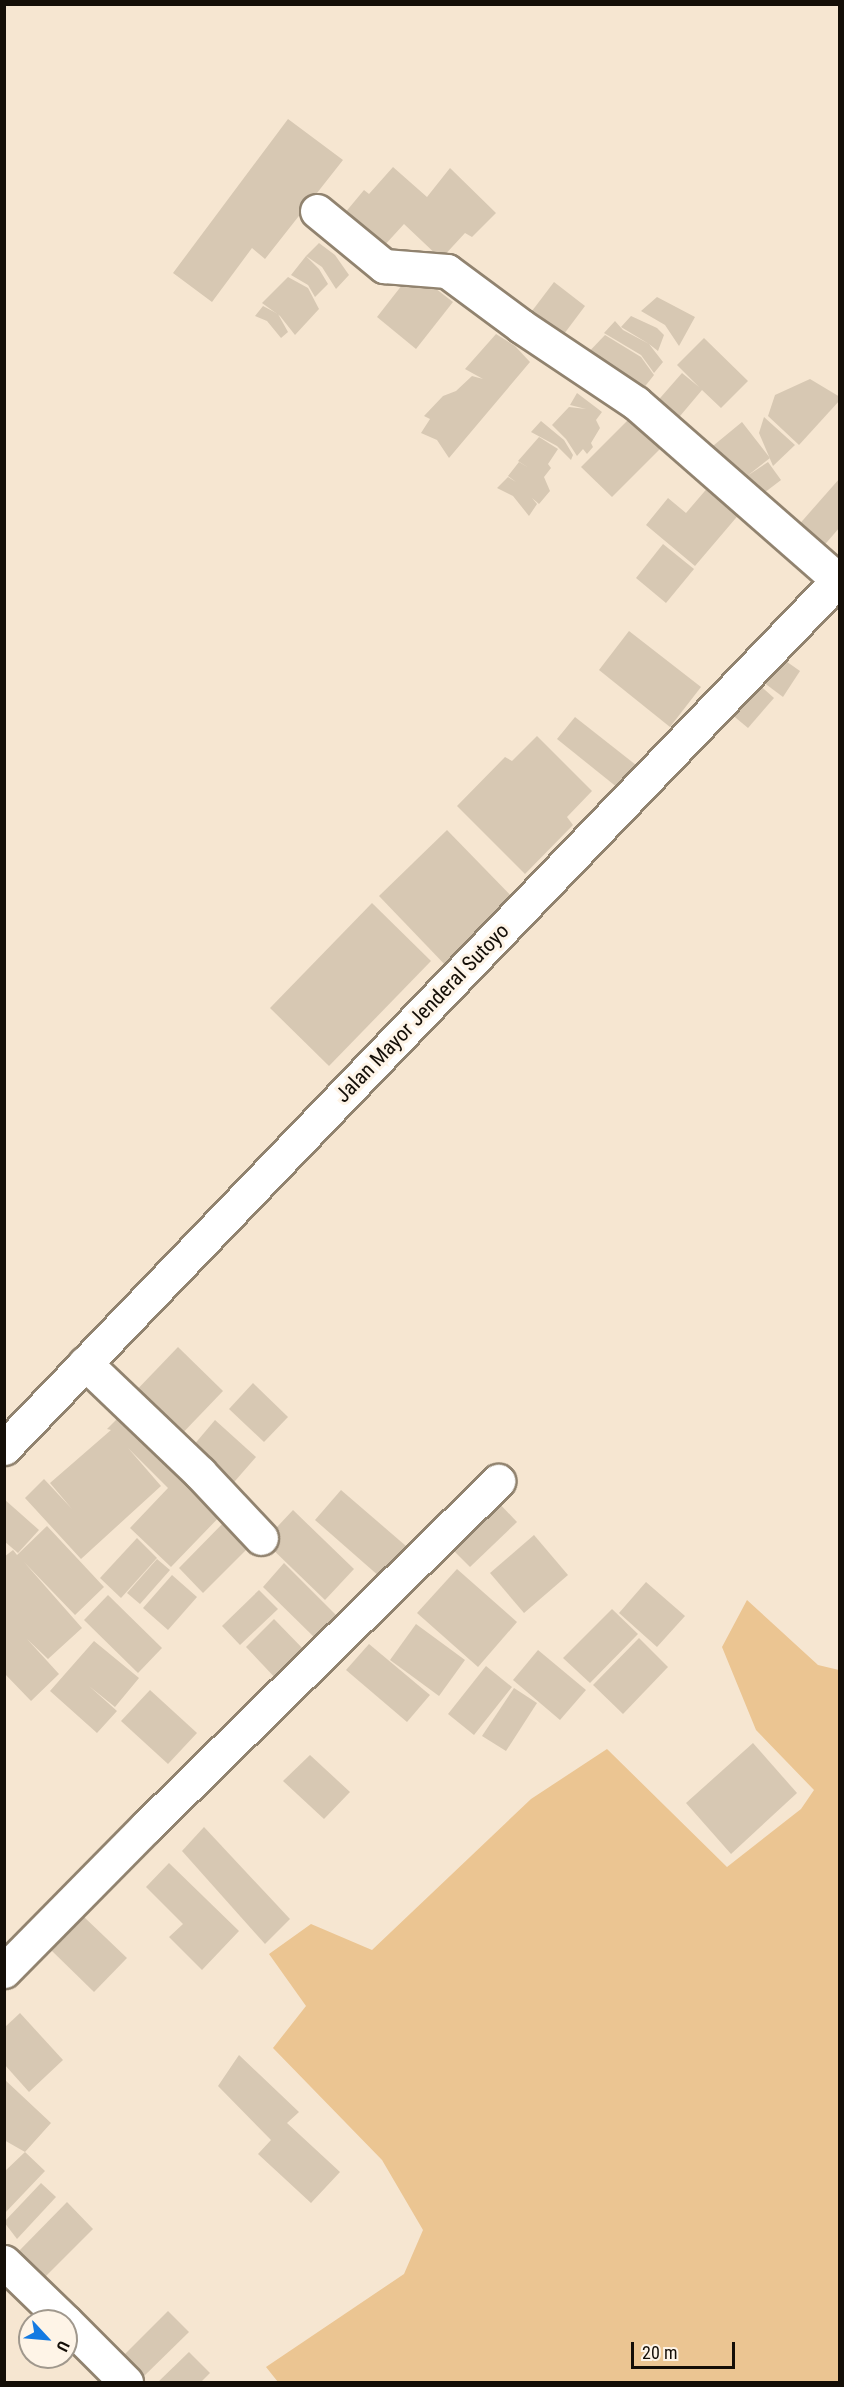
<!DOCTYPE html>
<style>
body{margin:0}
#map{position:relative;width:844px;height:2387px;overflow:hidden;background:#f6e6d1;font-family:"Roboto Condensed",sans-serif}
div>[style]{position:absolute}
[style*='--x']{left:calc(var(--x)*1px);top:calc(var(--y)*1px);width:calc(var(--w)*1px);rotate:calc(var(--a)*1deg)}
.green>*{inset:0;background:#ebc592}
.building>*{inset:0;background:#d7c8b3}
.roads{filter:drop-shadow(2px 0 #91836f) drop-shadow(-2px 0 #91836f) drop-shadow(0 2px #91836f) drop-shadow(0 -2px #91836f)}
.street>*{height:33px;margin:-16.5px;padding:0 16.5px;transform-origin:16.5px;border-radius:16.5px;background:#fff}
.secondary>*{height:33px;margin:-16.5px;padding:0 16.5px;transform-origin:16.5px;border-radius:16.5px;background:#fff}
span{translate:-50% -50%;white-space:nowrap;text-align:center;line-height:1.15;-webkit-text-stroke:6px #fef4e7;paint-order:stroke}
.street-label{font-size:21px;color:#140e07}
.frame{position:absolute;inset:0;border:6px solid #140e07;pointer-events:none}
.north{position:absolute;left:18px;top:2309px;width:60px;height:60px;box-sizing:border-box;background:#fef4e7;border:2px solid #a0988d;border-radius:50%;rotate:116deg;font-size:16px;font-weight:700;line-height:24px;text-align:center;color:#140e07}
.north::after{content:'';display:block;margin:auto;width:21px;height:27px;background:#147ae2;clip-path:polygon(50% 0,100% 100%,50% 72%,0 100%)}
.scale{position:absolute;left:631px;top:2342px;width:104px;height:27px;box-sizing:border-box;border:3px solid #140e07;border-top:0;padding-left:8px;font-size:18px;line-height:21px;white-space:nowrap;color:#140e07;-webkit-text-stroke:4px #fef4e7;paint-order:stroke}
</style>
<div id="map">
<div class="green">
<i style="clip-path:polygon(747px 1600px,818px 1665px,839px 1670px,839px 2382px,278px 2382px,266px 2367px,404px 2274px,423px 2230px,382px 2160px,273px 2048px,306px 2006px,269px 1954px,311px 1924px,372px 1950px,531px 1799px,607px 1749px,727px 1867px,801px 1809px,814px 1790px,756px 1730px,722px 1647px)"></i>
</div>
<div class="building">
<i style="clip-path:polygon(288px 119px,343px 160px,265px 259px,252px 248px,212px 302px,173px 273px)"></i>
<i style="clip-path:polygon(393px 167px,427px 197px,450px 168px,496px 213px,472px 237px,465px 233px,441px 259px,404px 224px,383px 247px,344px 214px,364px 190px,369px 194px)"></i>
<i style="clip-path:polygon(319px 243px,335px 255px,349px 275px,336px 289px,322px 267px,306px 256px,319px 269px,328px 284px,315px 297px,308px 285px,291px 275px,306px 256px)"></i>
<i style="clip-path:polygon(413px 271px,453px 302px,416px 349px,377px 317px)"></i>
<i style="clip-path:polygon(288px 277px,308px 288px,319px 309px,295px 335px,280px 316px,262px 303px)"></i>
<i style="clip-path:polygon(554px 282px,585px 306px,564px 334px,532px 311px)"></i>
<i style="clip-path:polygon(657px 297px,695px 317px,679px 346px,665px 325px,641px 311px)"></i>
<i style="clip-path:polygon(263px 306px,278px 314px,288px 332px,281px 338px,267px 321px,255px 316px)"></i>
<i style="clip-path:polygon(631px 316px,657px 328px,664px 335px,658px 351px,649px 344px,663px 362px,654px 373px,641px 355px,604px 333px,615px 321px,623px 330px,649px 344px,621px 327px)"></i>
<i style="clip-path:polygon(496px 334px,515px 346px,530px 362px,449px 458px,437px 440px,421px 433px,430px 419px,424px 416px,443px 396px,456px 391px,472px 376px,483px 379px,465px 369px)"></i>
<i style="clip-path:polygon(605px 335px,641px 357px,654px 375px,635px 399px,583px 358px)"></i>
<i style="clip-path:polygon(704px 338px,748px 381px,721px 408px,702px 390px,675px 422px,654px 405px,682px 373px,699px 387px,677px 365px)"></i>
<i style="clip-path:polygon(810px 379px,840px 397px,840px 400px,799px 445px,768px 416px,775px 395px)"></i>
<i style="clip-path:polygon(577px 393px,602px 412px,596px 420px,600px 428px,591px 443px,593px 447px,587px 454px,583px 449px,577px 456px,566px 439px,552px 425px,569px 407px,586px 409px,570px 405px)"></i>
<i style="clip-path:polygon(764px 417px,795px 445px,773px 466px,759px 433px)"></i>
<i style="clip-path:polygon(630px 418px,661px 448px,612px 497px,581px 467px)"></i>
<i style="clip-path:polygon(541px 421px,564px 440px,573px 455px,571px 460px,557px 446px,531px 432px)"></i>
<i style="clip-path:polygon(742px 422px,770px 458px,747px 476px,768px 462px,781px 480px,756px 499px,708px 450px)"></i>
<i style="clip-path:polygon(539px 437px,558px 449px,548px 464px,551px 468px,544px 477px,550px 491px,539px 504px,532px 498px,537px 504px,529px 516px,513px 496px,497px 488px,508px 477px,516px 482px,508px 476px,519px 462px,529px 468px,518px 461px)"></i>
<i style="clip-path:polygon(840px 478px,840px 527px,821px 549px,796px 528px)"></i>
<i style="clip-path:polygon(710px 485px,741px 512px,695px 566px,646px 525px,668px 498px,686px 513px)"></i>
<i style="clip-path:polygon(663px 544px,694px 569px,666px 603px,636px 578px)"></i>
<i style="clip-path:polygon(629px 631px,701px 687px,670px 727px,599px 670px)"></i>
<i style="clip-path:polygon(780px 657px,800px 671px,783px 697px,763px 682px)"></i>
<i style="clip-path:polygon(756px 682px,774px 698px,748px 728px,730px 713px)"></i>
<i style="clip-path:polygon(575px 717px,636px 765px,618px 788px,557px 739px)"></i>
<i style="clip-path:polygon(537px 736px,592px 791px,567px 817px,573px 825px,525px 874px,457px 806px,505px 757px,512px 761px)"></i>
<i style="clip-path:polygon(447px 830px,517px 902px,449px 969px,379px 896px)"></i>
<i style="clip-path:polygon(372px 903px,431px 961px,329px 1066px,270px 1008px)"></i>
<i style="clip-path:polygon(178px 1347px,223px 1391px,175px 1441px,130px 1397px)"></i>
<i style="clip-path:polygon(253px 1383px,288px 1417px,264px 1442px,229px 1409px)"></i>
<i style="clip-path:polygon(128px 1408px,226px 1510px,171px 1567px,130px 1528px,168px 1488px,128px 1448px,161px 1486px,81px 1559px,25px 1498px,44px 1479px,72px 1509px,50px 1483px,111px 1430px,107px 1429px)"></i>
<i style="clip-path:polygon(215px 1420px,256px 1457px,228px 1489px,187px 1453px)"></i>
<i style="clip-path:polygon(341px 1490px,406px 1546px,380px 1577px,315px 1520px)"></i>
<i style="clip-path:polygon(4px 1499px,39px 1530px,18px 1553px,4px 1541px)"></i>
<i style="clip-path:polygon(495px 1499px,517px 1522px,470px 1567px,448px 1545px)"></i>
<i style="clip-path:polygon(293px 1510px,354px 1569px,325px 1600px,264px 1541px)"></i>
<i style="clip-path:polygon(231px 1515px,256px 1540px,203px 1593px,179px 1568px)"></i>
<i style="clip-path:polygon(47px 1526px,104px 1587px,75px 1615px,24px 1562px,82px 1628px,48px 1659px,27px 1639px,59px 1674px,31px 1701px,4px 1673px,4px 1557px,13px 1550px,17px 1555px)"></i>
<i style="clip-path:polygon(534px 1535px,568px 1575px,524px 1613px,490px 1573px)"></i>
<i style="clip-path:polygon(137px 1538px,157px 1558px,121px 1598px,100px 1578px)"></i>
<i style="clip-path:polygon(157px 1559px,170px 1570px,140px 1604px,127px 1593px)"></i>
<i style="clip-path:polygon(284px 1563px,340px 1619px,317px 1640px,263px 1587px)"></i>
<i style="clip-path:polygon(457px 1569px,517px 1622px,478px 1667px,417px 1613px)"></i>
<i style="clip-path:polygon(172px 1575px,197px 1597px,168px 1630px,143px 1608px)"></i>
<i style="clip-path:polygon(646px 1582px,685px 1616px,657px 1647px,619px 1613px)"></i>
<i style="clip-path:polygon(259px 1590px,278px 1609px,240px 1645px,222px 1626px)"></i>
<i style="clip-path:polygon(108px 1595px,162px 1648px,138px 1673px,84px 1620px)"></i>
<i style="clip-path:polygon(612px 1609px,638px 1634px,590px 1683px,563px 1658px)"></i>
<i style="clip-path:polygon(274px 1619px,309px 1655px,280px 1683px,246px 1647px)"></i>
<i style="clip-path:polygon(416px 1624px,465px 1660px,439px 1696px,390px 1660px)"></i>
<i style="clip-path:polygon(639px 1638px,668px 1667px,623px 1714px,593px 1685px)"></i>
<i style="clip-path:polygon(94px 1641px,139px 1678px,115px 1707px,89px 1686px,117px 1711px,97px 1733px,50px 1691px)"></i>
<i style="clip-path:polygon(369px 1644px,430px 1695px,407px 1722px,346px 1670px)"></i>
<i style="clip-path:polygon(538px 1650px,586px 1690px,560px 1720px,513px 1680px)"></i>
<i style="clip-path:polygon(486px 1666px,512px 1687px,474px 1735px,448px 1714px)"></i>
<i style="clip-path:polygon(514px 1688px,537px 1703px,506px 1751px,482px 1736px)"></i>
<i style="clip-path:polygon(150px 1690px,197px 1733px,168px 1764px,121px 1721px)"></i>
<i style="clip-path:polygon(753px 1743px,797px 1793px,731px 1854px,686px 1803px)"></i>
<i style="clip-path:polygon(310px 1755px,350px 1792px,324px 1819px,283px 1781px)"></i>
<i style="clip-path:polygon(204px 1827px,290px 1919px,265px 1944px,182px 1851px)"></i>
<i style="clip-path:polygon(169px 1863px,239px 1931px,202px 1970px,169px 1937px,183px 1924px,146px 1887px)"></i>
<i style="clip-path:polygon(83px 1916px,127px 1958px,94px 1992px,51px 1950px)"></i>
<i style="clip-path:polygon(20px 2013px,63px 2060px,29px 2092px,4px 2064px,4px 2028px)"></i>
<i style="clip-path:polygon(239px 2055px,299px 2112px,287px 2123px,340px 2172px,311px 2203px,258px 2154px,271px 2140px,218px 2086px)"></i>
<i style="clip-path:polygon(4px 2079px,51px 2123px,25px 2152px,45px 2171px,4px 2214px,4px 2172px,25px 2152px,4px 2140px)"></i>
<i style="clip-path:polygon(41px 2183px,56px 2197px,17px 2239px,4px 2222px)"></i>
<i style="clip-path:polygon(67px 2202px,93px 2229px,44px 2278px,18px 2252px)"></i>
<i style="clip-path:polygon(168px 2311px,189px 2332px,140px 2380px,120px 2359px)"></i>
<i style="clip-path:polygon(189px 2352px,210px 2373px,201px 2382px,158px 2382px)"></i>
</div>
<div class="roads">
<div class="street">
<i style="--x:317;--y:211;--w:87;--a:39.4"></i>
<i style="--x:384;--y:266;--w:63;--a:4.5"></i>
<i style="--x:447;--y:271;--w:92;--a:36.6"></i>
<i style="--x:521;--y:326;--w:138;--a:33.8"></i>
<i style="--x:636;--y:403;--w:269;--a:41.2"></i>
<i style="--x:85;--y:1363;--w:159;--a:43.7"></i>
<i style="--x:200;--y:1473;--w:89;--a:46.8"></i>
<i style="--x:4;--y:1971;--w:202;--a:-45.4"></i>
<i style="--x:146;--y:1827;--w:494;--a:-44.5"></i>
<i style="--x:4;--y:2262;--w:85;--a:44"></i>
<i style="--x:66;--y:2322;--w:85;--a:45"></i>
</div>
<div class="secondary">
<i style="--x:4;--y:1448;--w:1207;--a:-46.14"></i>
</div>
</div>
<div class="street-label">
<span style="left:422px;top:1013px;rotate:-46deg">Jalan Mayor Jenderal Sutoyo</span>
</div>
<div class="frame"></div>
<div class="north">U</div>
<div class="scale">20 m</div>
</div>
